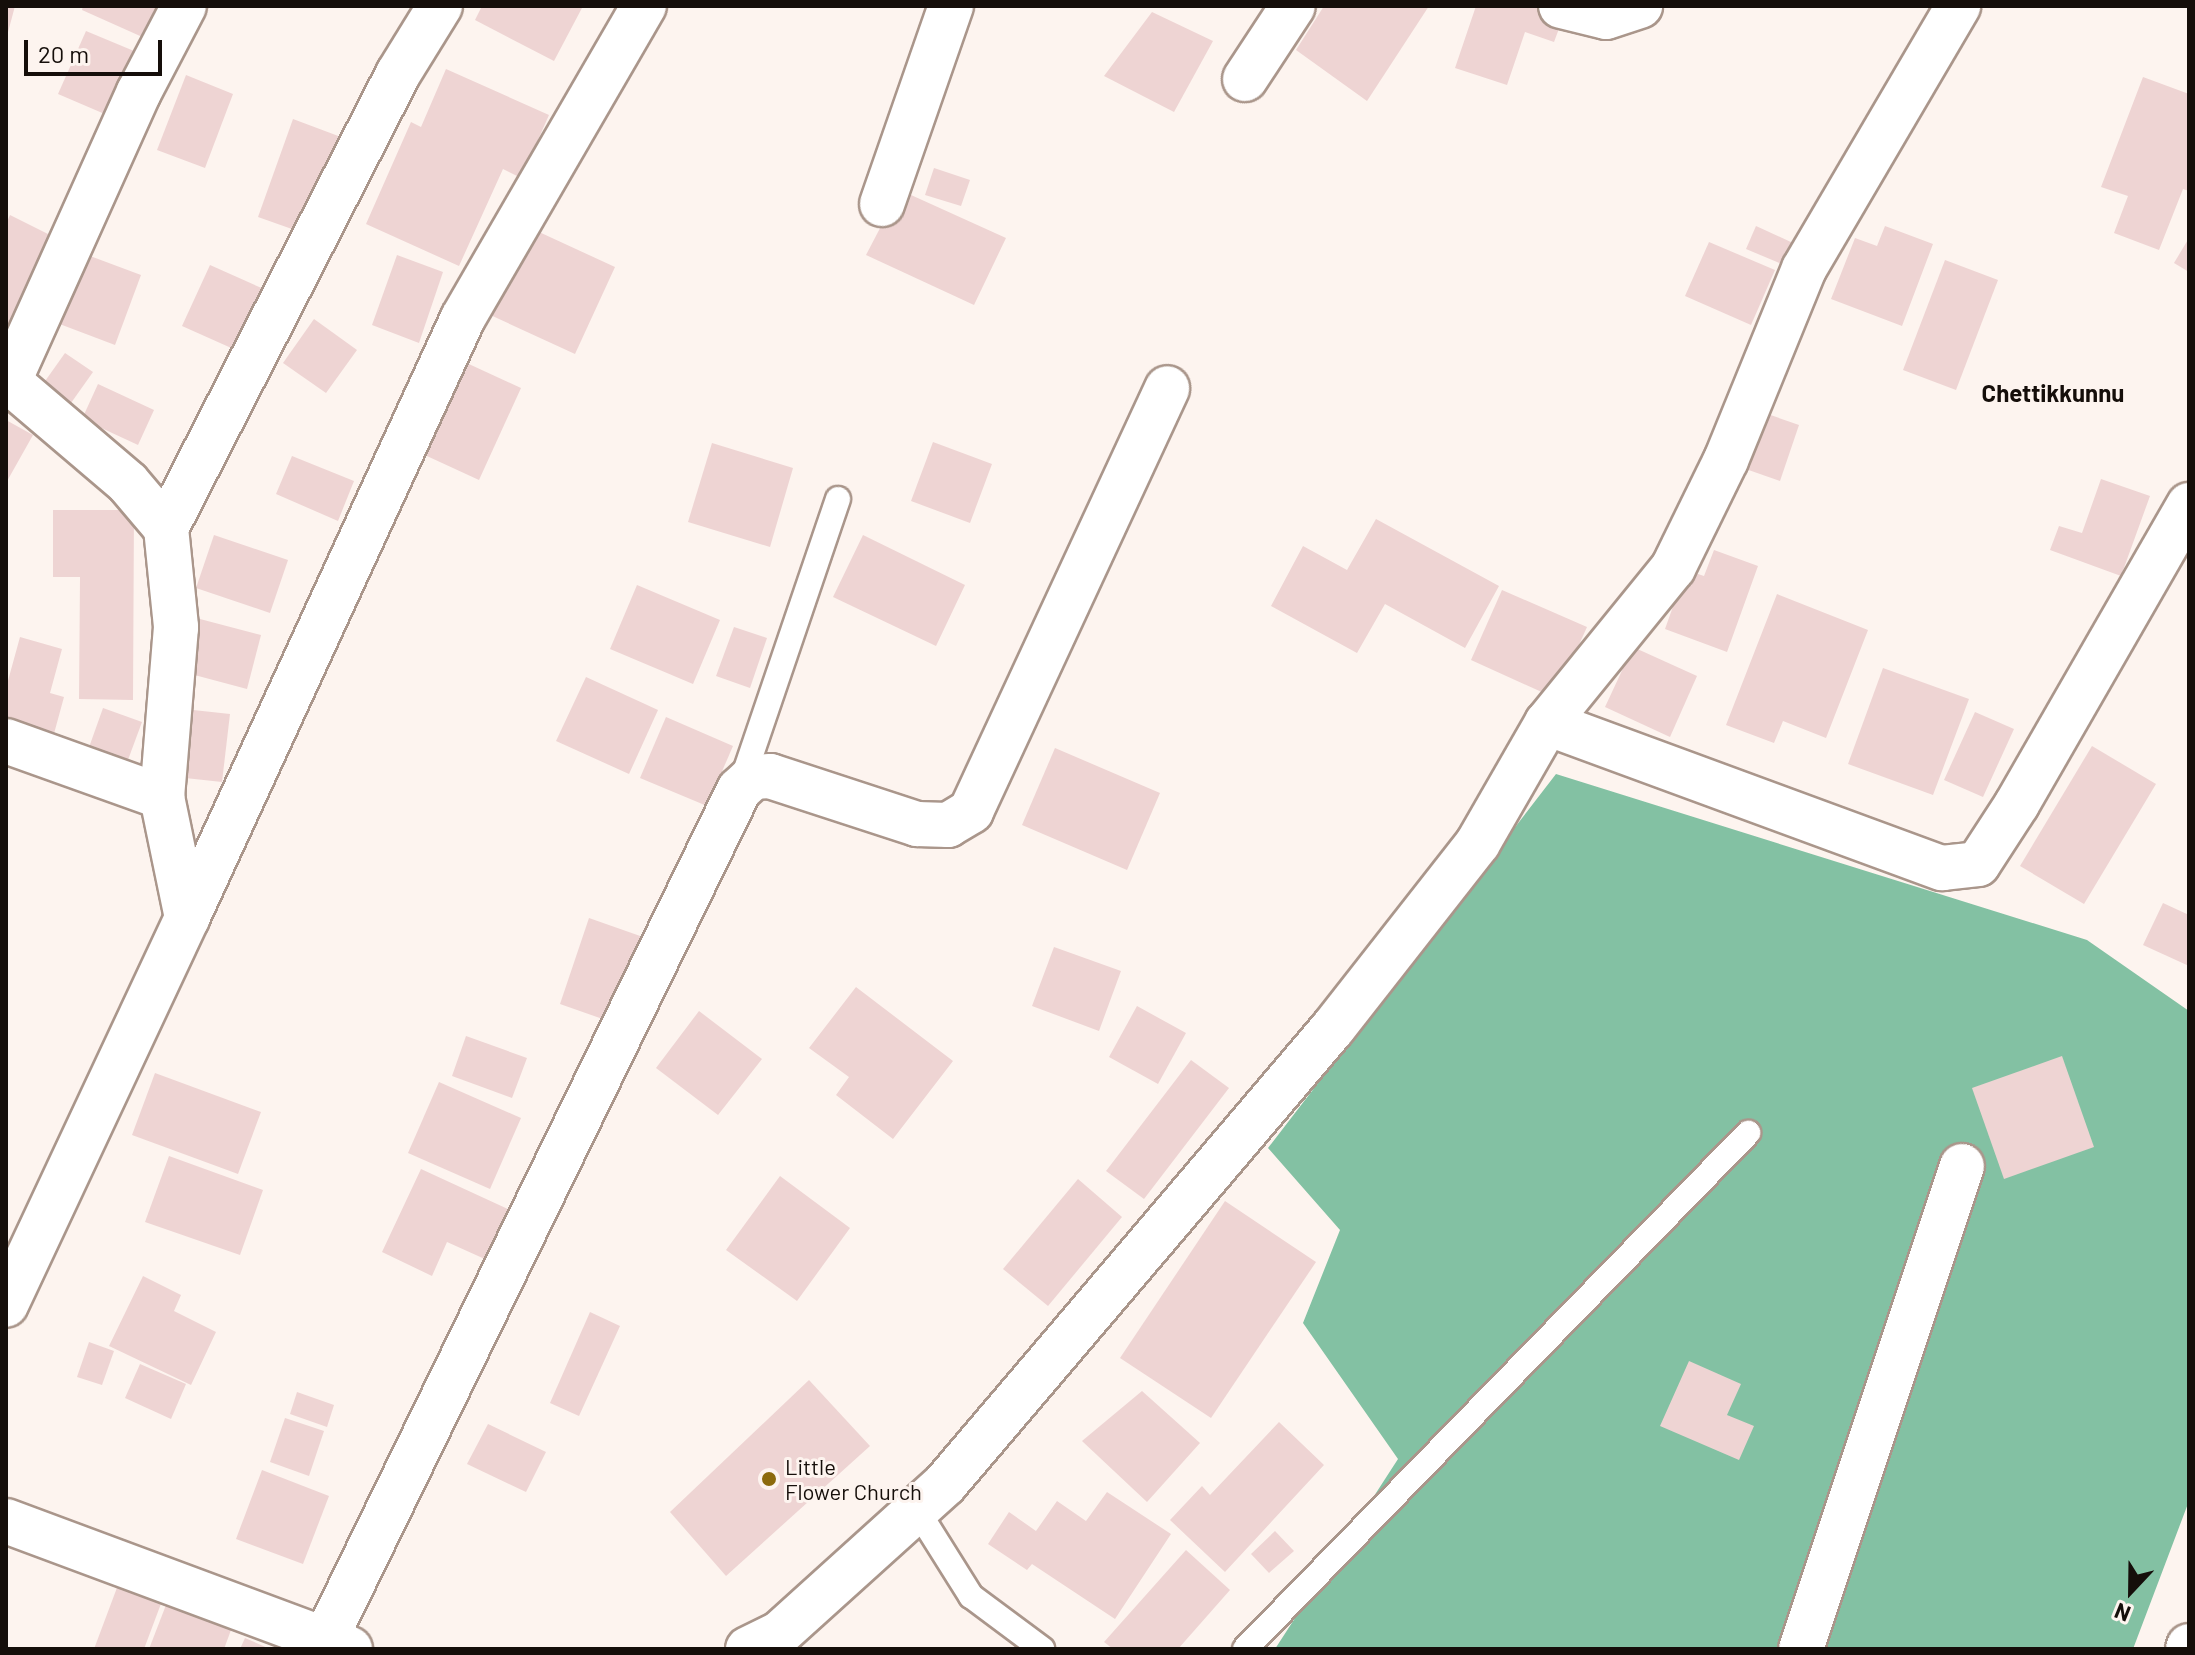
<!DOCTYPE html>
<style>
body{margin:0}
#map{position:relative;width:2195px;height:1655px;overflow:hidden;background:#fdf4ef;font-family:Barlow,sans-serif}
div>[style]{position:absolute}
[style*='--x']{left:calc(var(--x)*1px);top:calc(var(--y)*1px);width:calc(var(--w)*1px);rotate:calc(var(--a)*1deg)}
.forest>*{inset:0;background:#83c1a3}
.building>*{inset:0;background:#eed4d3}
.roads{filter:drop-shadow(2px 0 #aa968b) drop-shadow(-2px 0 #aa968b) drop-shadow(0 2px #aa968b) drop-shadow(0 -2px #aa968b)}
.lane>*{height:24px;margin:-12px;padding:0 12px;transform-origin:12px;border-radius:12px;background:#fff}
.street>*{height:44px;margin:-22px;padding:0 22px;transform-origin:22px;border-radius:22px;background:#fff}
.dots>*{width:22px;height:22px;translate:-50% -50%;box-sizing:border-box;border:4px solid #fdf4ef;border-radius:50%}
span{translate:-50% -50%;white-space:nowrap;text-align:center;line-height:1.15;-webkit-text-stroke:6px #fdf4ef;paint-order:stroke}
.poi-label{font-size:22px;color:#150e0a}
.left{translate:0 -50%;text-align:left}
.neighbourhood-label{font-size:24px;color:#150e0a;font-weight:700}
.frame{position:absolute;inset:0;border:8px solid #150e0a;pointer-events:none}
.north{position:absolute;left:2091px;top:1551px;width:80px;height:80px;-webkit-text-stroke:6px #fdf4ef;paint-order:stroke;rotate:202deg;font-size:22px;font-weight:700;line-height:32px;text-align:center;color:#150e0a}
.north::after{content:'';display:block;margin:auto;width:28px;height:36px;background:#150e0a;clip-path:polygon(50% 0,100% 100%,50% 72%,0 100%)}
.scale{position:absolute;left:24px;top:40px;width:138px;height:36px;box-sizing:border-box;border:4px solid #150e0a;border-top:0;padding-left:10px;font-size:24px;line-height:28px;white-space:nowrap;color:#150e0a;-webkit-text-stroke:6px #fdf4ef;paint-order:stroke}
</style>
<div id="map">
<div class="forest">
<i style="clip-path:polygon(1556px 774px,2087px 940px,2189px 1011px,2189px 1501px,2133px 1649px,1275px 1649px,1398px 1459px,1303px 1323px,1340px 1230px,1268px 1148px)"></i>
</div>
<div class="building">
<i style="clip-path:polygon(6px 6px,15px 6px,7px 36px,6px 36px)"></i>
<i style="clip-path:polygon(83px 6px,175px 6px,158px 44px,82px 10px)"></i>
<i style="clip-path:polygon(482px 6px,583px 6px,554px 61px,475px 20px)"></i>
<i style="clip-path:polygon(1324px 6px,1429px 6px,1367px 101px,1296px 50px)"></i>
<i style="clip-path:polygon(1476px 6px,1554px 6px,1566px 10px,1554px 42px,1525px 32px,1507px 85px,1455px 68px)"></i>
<i style="clip-path:polygon(1152px 12px,1213px 41px,1174px 112px,1104px 76px)"></i>
<i style="clip-path:polygon(86px 31px,134px 51px,107px 115px,58px 94px)"></i>
<i style="clip-path:polygon(446px 69px,549px 115px,521px 178px,503px 169px,459px 266px,366px 224px,411px 122px,421px 127px)"></i>
<i style="clip-path:polygon(186px 75px,233px 94px,205px 168px,157px 150px)"></i>
<i style="clip-path:polygon(2143px 77px,2189px 94px,2189px 191px,2183px 189px,2159px 250px,2114px 233px,2128px 196px,2101px 187px)"></i>
<i style="clip-path:polygon(293px 119px,341px 137px,306px 234px,258px 217px)"></i>
<i style="clip-path:polygon(934px 168px,970px 180px,961px 206px,925px 195px)"></i>
<i style="clip-path:polygon(900px 190px,1006px 238px,974px 305px,866px 255px)"></i>
<i style="clip-path:polygon(10px 215px,62px 241px,6px 346px,6px 224px)"></i>
<i style="clip-path:polygon(526px 226px,615px 267px,575px 354px,486px 313px)"></i>
<i style="clip-path:polygon(1756px 226px,1793px 243px,1784px 265px,1746px 249px)"></i>
<i style="clip-path:polygon(1885px 226px,1933px 244px,1902px 326px,1831px 299px,1855px 238px,1877px 246px)"></i>
<i style="clip-path:polygon(2189px 238px,2189px 272px,2174px 263px)"></i>
<i style="clip-path:polygon(1709px 242px,1775px 270px,1751px 325px,1685px 296px)"></i>
<i style="clip-path:polygon(74px 250px,141px 275px,115px 345px,49px 320px)"></i>
<i style="clip-path:polygon(397px 255px,443px 272px,419px 343px,372px 325px)"></i>
<i style="clip-path:polygon(1945px 260px,1998px 280px,1956px 390px,1903px 370px)"></i>
<i style="clip-path:polygon(210px 265px,266px 290px,238px 351px,182px 326px)"></i>
<i style="clip-path:polygon(314px 319px,357px 350px,326px 393px,283px 363px)"></i>
<i style="clip-path:polygon(65px 353px,93px 372px,71px 403px,43px 384px)"></i>
<i style="clip-path:polygon(458px 359px,521px 388px,479px 480px,416px 451px)"></i>
<i style="clip-path:polygon(98px 384px,154px 410px,138px 445px,82px 419px)"></i>
<i style="clip-path:polygon(1759px 411px,1799px 425px,1780px 481px,1740px 467px)"></i>
<i style="clip-path:polygon(6px 420px,33px 435px,6px 483px)"></i>
<i style="clip-path:polygon(933px 442px,992px 464px,970px 523px,911px 501px)"></i>
<i style="clip-path:polygon(712px 443px,793px 468px,770px 547px,688px 522px)"></i>
<i style="clip-path:polygon(292px 456px,354px 481px,338px 521px,276px 494px)"></i>
<i style="clip-path:polygon(2101px 479px,2150px 496px,2121px 576px,2050px 550px,2059px 526px,2082px 533px)"></i>
<i style="clip-path:polygon(53px 510px,134px 510px,133px 700px,79px 699px,80px 577px,53px 577px)"></i>
<i style="clip-path:polygon(1376px 519px,1499px 586px,1465px 648px,1385px 604px,1357px 653px,1271px 606px,1303px 546px,1347px 570px)"></i>
<i style="clip-path:polygon(214px 535px,288px 560px,270px 613px,196px 588px)"></i>
<i style="clip-path:polygon(863px 535px,965px 585px,936px 646px,833px 597px)"></i>
<i style="clip-path:polygon(1714px 550px,1758px 566px,1727px 652px,1665px 629px,1686px 570px,1704px 576px)"></i>
<i style="clip-path:polygon(637px 585px,720px 620px,693px 684px,610px 649px)"></i>
<i style="clip-path:polygon(1502px 590px,1587px 627px,1555px 698px,1471px 660px)"></i>
<i style="clip-path:polygon(1777px 594px,1868px 630px,1826px 738px,1783px 721px,1774px 743px,1726px 725px)"></i>
<i style="clip-path:polygon(200px 619px,261px 635px,247px 689px,187px 673px)"></i>
<i style="clip-path:polygon(734px 627px,767px 638px,750px 688px,716px 676px)"></i>
<i style="clip-path:polygon(20px 637px,62px 649px,50px 693px,64px 697px,52px 741px,6px 728px,6px 688px)"></i>
<i style="clip-path:polygon(1633px 647px,1697px 676px,1670px 737px,1605px 707px)"></i>
<i style="clip-path:polygon(1883px 668px,1969px 699px,1933px 795px,1848px 764px)"></i>
<i style="clip-path:polygon(586px 677px,658px 710px,629px 774px,556px 741px)"></i>
<i style="clip-path:polygon(103px 708px,142px 722px,125px 768px,87px 753px)"></i>
<i style="clip-path:polygon(184px 709px,230px 714px,222px 782px,176px 777px)"></i>
<i style="clip-path:polygon(1975px 712px,2014px 729px,1983px 797px,1944px 780px)"></i>
<i style="clip-path:polygon(666px 717px,733px 746px,707px 806px,640px 778px)"></i>
<i style="clip-path:polygon(2092px 746px,2156px 784px,2084px 904px,2020px 866px)"></i>
<i style="clip-path:polygon(1055px 748px,1160px 793px,1127px 870px,1022px 825px)"></i>
<i style="clip-path:polygon(2163px 903px,2189px 915px,2189px 966px,2143px 945px)"></i>
<i style="clip-path:polygon(589px 918px,643px 937px,614px 1023px,560px 1004px)"></i>
<i style="clip-path:polygon(1054px 947px,1121px 971px,1099px 1031px,1032px 1006px)"></i>
<i style="clip-path:polygon(856px 987px,953px 1061px,893px 1139px,836px 1095px,849px 1077px,809px 1048px)"></i>
<i style="clip-path:polygon(1137px 1006px,1186px 1033px,1158px 1084px,1109px 1057px)"></i>
<i style="clip-path:polygon(699px 1011px,762px 1059px,718px 1115px,656px 1068px)"></i>
<i style="clip-path:polygon(466px 1036px,527px 1058px,512px 1098px,452px 1076px)"></i>
<i style="clip-path:polygon(2062px 1056px,2094px 1147px,2004px 1179px,1972px 1088px)"></i>
<i style="clip-path:polygon(1191px 1060px,1229px 1088px,1144px 1199px,1106px 1171px)"></i>
<i style="clip-path:polygon(155px 1073px,261px 1112px,238px 1174px,132px 1135px)"></i>
<i style="clip-path:polygon(439px 1082px,521px 1118px,490px 1189px,408px 1153px)"></i>
<i style="clip-path:polygon(169px 1156px,263px 1190px,240px 1255px,145px 1222px)"></i>
<i style="clip-path:polygon(421px 1169px,510px 1210px,487px 1260px,447px 1242px,432px 1276px,382px 1252px)"></i>
<i style="clip-path:polygon(780px 1176px,850px 1228px,797px 1301px,726px 1250px)"></i>
<i style="clip-path:polygon(1078px 1179px,1122px 1217px,1048px 1306px,1003px 1269px)"></i>
<i style="clip-path:polygon(1225px 1201px,1316px 1262px,1211px 1418px,1120px 1358px)"></i>
<i style="clip-path:polygon(143px 1276px,181px 1295px,174px 1311px,216px 1332px,191px 1385px,109px 1346px)"></i>
<i style="clip-path:polygon(590px 1312px,620px 1326px,579px 1416px,550px 1403px)"></i>
<i style="clip-path:polygon(89px 1342px,114px 1351px,102px 1385px,77px 1377px)"></i>
<i style="clip-path:polygon(1689px 1361px,1741px 1384px,1727px 1415px,1754px 1426px,1739px 1460px,1660px 1426px)"></i>
<i style="clip-path:polygon(140px 1364px,186px 1384px,171px 1419px,125px 1398px)"></i>
<i style="clip-path:polygon(809px 1380px,870px 1446px,726px 1576px,670px 1512px)"></i>
<i style="clip-path:polygon(1142px 1391px,1200px 1443px,1147px 1502px,1082px 1441px)"></i>
<i style="clip-path:polygon(297px 1392px,334px 1405px,327px 1427px,290px 1414px)"></i>
<i style="clip-path:polygon(285px 1418px,324px 1431px,309px 1476px,270px 1462px)"></i>
<i style="clip-path:polygon(1279px 1422px,1324px 1465px,1225px 1572px,1170px 1520px,1202px 1486px,1210px 1495px)"></i>
<i style="clip-path:polygon(488px 1424px,546px 1452px,526px 1492px,467px 1464px)"></i>
<i style="clip-path:polygon(262px 1470px,329px 1496px,303px 1564px,236px 1539px)"></i>
<i style="clip-path:polygon(1107px 1492px,1171px 1534px,1115px 1619px,1032px 1564px,1027px 1570px,988px 1544px,1009px 1512px,1036px 1531px,1057px 1501px,1086px 1521px)"></i>
<i style="clip-path:polygon(1275px 1531px,1294px 1551px,1269px 1573px,1251px 1554px)"></i>
<i style="clip-path:polygon(1186px 1550px,1230px 1590px,1178px 1649px,1113px 1649px,1104px 1642px)"></i>
<i style="clip-path:polygon(118px 1585px,162px 1601px,144px 1649px,94px 1649px)"></i>
<i style="clip-path:polygon(166px 1605px,231px 1630px,224px 1649px,149px 1649px)"></i>
<i style="clip-path:polygon(245px 1638px,270px 1649px,240px 1649px)"></i>
</div>
<div class="roads">
<div class="lane">
<i style="--x:741;--y:784;--w:301;--a:-71.2"></i>
<i style="--x:917;--y:1510;--w:102;--a:57.9"></i>
<i style="--x:971;--y:1596;--w:89;--a:36.7"></i>
<i style="--x:1245;--y:1649;--w:721;--a:-45.73"></i>
</div>
<div class="street">
<i style="--x:1561;--y:6;--w:46;--a:13.7"></i>
<i style="--x:1606;--y:17;--w:36;--a:-18"></i>
<i style="--x:1245;--y:79;--w:87;--a:-56.7"></i>
<i style="--x:882;--y:204;--w:210;--a:-70.8"></i>
<i style="--x:6;--y:379;--w:160;--a:40.4"></i>
<i style="--x:128;--y:483;--w:59;--a:49.8"></i>
<i style="--x:166;--y:528;--w:100;--a:84.2"></i>
<i style="--x:176;--y:627;--w:171;--a:94.7"></i>
<i style="--x:162;--y:797;--w:124;--a:78.3"></i>
<i style="--x:187;--y:918;--w:427;--a:115.1"></i>
<i style="--x:9;--y:381;--w:317;--a:-65.8"></i>
<i style="--x:139;--y:92;--w:97;--a:-62.4"></i>
<i style="--x:166;--y:528;--w:510;--a:-62.93"></i>
<i style="--x:398;--y:74;--w:80;--a:-58.3"></i>
<i style="--x:1547;--y:723;--w:421;--a:20.2"></i>
<i style="--x:1942;--y:868;--w:36;--a:-6"></i>
<i style="--x:1978;--y:864;--w:72;--a:-57"></i>
<i style="--x:2017;--y:804;--w:345;--a:-60.1"></i>
<i style="--x:6;--y:741;--w:166;--a:19.7"></i>
<i style="--x:187;--y:918;--w:660;--a:-65.3"></i>
<i style="--x:463;--y:318;--w:361;--a:-59.9"></i>
<i style="--x:6;--y:1521;--w:367;--a:20.4"></i>
<i style="--x:324;--y:1642;--w:948;--a:-64.03"></i>
<i style="--x:739;--y:790;--w:19;--a:-43"></i>
<i style="--x:753;--y:777;--w:17;--a:-3"></i>
<i style="--x:770;--y:776;--w:155;--a:18.1"></i>
<i style="--x:917;--y:824;--w:31;--a:2"></i>
<i style="--x:948;--y:825;--w:27;--a:-31"></i>
<i style="--x:971;--y:811;--w:466;--a:-65.1"></i>
<i style="--x:748;--y:1649;--w:34;--a:-26"></i>
<i style="--x:779;--y:1634;--w:224;--a:-42.1"></i>
<i style="--x:945;--y:1484;--w:599;--a:-49.61"></i>
<i style="--x:1333;--y:1028;--w:235;--a:-51.9"></i>
<i style="--x:1478;--y:843;--w:138;--a:-60.1"></i>
<i style="--x:1547;--y:723;--w:200;--a:-50.9"></i>
<i style="--x:1673;--y:568;--w:120;--a:-63.9"></i>
<i style="--x:1726;--y:460;--w:206;--a:-67.8"></i>
<i style="--x:1804;--y:269;--w:305;--a:-59.6"></i>
<i style="--x:1801;--y:1649;--w:509;--a:-71.57"></i>
<i style="--x:2188;--y:1649;--w:3;--a:-72"></i>
</div>
</div>
<div class="dots">
<i style="left:769px;top:1479px;background:#8c6a0c"></i>
</div>
<div class="poi-label">
<span class="left" style="left:785px;top:1479px">Little<br>Flower Church</span>
</div>
<div class="neighbourhood-label">
<span style="left:2053px;top:393px">Chettikkunnu</span>
</div>
<div class="frame"></div>
<div class="north">N</div>
<div class="scale">20 m</div>
</div>
